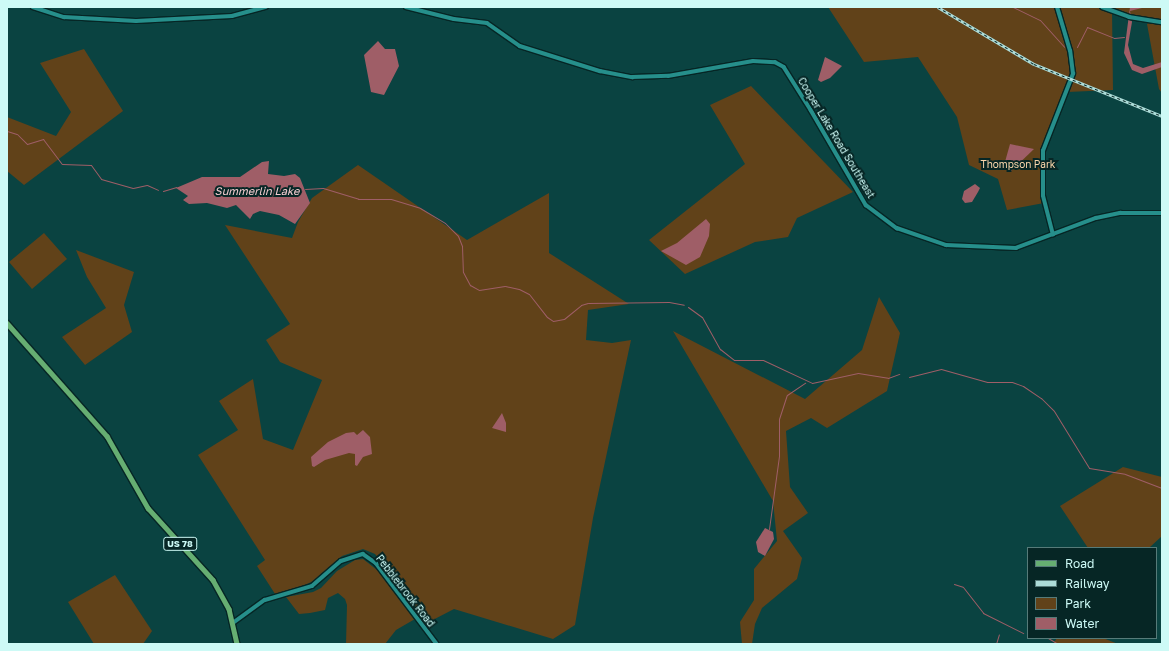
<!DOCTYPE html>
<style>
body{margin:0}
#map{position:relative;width:1169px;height:651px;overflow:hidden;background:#0a4341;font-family:"Golos Text",sans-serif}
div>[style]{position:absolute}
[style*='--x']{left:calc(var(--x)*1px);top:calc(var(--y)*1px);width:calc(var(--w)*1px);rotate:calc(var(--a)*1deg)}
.green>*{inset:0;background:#614219}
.water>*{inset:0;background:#9f5e67}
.stream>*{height:1px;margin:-0.5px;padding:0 0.5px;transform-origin:0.5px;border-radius:0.5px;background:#9f5e67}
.roads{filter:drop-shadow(1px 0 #062625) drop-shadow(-1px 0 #062625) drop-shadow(0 1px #062625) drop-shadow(0 -1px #062625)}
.tertiary>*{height:3.5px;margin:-1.75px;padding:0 1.75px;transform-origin:1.75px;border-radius:1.75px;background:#268f8b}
.secondary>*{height:4px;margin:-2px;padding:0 2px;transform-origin:2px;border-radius:2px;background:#268f8b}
.primary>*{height:4.5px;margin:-2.25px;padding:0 2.25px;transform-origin:2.25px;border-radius:2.25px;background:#66ae72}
.rail>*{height:2.5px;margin-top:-1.25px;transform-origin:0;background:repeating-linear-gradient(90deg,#062625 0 3px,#addcd8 0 6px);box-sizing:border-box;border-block:1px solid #addcd8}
span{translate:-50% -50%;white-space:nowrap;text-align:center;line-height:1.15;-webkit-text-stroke:4px #062625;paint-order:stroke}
.shield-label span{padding:1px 3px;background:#062625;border:1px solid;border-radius:3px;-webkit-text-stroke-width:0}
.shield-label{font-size:9px;color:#cdfaf6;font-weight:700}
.street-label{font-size:10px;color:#cdfaf6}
.park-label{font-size:10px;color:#fad6ab}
.water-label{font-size:11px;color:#f5cdd1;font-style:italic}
.frame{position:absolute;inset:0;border:8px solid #cdfaf6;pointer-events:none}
.legend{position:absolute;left:1027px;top:547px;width:130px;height:92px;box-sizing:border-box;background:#062625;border:1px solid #567b79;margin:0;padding:5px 7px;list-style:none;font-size:12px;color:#cdfaf6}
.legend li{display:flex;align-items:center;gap:8px;height:20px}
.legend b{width:20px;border:1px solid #567b79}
</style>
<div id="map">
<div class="green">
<i style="clip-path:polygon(828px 7px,1162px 7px,1162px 93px,1159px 89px,1147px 24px,1157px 18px,1143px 18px,1112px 8px,1113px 90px,1067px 92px,1043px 148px,1044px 203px,1007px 210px,998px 179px,969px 165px,957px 117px,918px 57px,864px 62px)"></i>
<i style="clip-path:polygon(84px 49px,123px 111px,24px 185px,7px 171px,7px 117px,56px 136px,71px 112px,40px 63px)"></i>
<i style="clip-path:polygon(751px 86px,853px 192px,797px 218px,788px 237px,755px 242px,685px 274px,649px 240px,745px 164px,710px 105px)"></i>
<i style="clip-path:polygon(358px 165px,467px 240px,549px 193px,549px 253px,629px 304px,588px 310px,586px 340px,612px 343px,631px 340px,593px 518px,575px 625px,553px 639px,454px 609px,427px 623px,375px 554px,363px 549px,342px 556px,316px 580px,277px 597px,257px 566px,265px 560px,198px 455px,238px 430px,219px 401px,253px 379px,263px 439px,293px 450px,322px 380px,280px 362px,266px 340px,290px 324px,225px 225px,292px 238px,298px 222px,312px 198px)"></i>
<i style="clip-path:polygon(44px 233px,67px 259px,32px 289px,9px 262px)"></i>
<i style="clip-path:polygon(76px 250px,134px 272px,124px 305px,132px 332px,85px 365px,62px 337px,106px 308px,87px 277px)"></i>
<i style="clip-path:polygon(879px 297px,900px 333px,887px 391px,827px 428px,811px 418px,786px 431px,790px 487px,808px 513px,783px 531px,802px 558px,797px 579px,762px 608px,755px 624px,752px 644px,742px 644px,740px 622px,754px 600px,754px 569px,777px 541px,773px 501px,673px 331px,805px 399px,862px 350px)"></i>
<i style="clip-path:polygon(1123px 467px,1162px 477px,1162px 536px,1149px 548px,1088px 548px,1060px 506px)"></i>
<i style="clip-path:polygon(363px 559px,381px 573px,415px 619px,396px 630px,385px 644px,346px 644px,347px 605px,345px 599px,338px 593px,328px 598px,325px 610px,310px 613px,299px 614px,286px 597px,313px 592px,321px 588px,337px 571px,355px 560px)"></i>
<i style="clip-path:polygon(115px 575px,152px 631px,143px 644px,94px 644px,68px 602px)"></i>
<i style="clip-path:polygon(1057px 638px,1103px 638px,1118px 644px,1053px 644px)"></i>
</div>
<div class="water">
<i style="clip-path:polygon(1130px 7px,1146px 7px,1130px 11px,1132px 22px,1128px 45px,1133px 64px,1143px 68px,1162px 62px,1162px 67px,1142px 74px,1132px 70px,1124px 53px)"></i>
<i style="clip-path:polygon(378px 41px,385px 49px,395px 49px,399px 66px,384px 95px,371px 92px,364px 55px)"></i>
<i style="clip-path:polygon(825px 57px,842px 66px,830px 78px,821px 82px,818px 80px)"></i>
<i style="clip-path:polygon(1010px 144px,1034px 149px,1011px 171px,1003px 169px)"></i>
<i style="clip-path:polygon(269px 161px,268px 174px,284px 176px,295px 174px,300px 178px,310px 203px,295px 224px,279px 215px,260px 211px,253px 214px,250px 219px,236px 205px,227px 208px,207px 203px,189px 204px,183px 200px,188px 196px,176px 188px,202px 177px,240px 177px,262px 162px)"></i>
<i style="clip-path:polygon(975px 184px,980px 188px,978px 192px,972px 202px,965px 203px,962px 199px,964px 191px)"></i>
<i style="clip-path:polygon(706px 219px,710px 224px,709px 236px,700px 257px,686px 265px,661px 251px,677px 243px)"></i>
<i style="clip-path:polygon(502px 413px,506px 423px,506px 432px,492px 428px)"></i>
<i style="clip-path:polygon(363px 430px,370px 437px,372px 454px,363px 457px,357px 466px,355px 465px,355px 454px,349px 453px,325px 460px,314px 467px,312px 466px,311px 457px,328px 442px,346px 433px,354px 432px,357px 435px)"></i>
<i style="clip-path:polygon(765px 528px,773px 532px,774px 539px,765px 556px,758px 552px,756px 542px)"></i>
</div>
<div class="stream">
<i style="--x:1013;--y:7;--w:30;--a:26"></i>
<i style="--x:1040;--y:20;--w:36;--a:48"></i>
<i style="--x:1077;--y:47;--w:22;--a:-63"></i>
<i style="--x:1087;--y:27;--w:29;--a:22"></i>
<i style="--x:1114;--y:38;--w:10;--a:-6"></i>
<i style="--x:7;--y:131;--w:10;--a:17"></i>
<i style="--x:17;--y:134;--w:14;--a:45"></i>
<i style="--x:27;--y:144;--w:17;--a:-17"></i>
<i style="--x:43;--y:139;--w:31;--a:53"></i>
<i style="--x:62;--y:164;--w:29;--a:2"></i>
<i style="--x:91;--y:165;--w:17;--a:54"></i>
<i style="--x:101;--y:179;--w:33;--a:16"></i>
<i style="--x:133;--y:188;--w:14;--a:-12"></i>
<i style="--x:147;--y:185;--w:12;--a:24"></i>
<i style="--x:305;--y:189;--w:18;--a:-3"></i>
<i style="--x:323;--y:188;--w:37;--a:17"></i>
<i style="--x:358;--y:199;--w:33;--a:0"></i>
<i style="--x:391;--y:199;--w:30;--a:17"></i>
<i style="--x:420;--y:208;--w:29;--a:31"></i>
<i style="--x:445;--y:223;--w:18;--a:45"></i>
<i style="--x:458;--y:236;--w:11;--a:68"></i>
<i style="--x:462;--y:246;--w:26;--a:88"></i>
<i style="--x:463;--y:272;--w:15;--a:62"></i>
<i style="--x:470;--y:285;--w:10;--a:29"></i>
<i style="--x:479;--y:290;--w:26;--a:-9"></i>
<i style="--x:505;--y:286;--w:14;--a:12"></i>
<i style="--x:519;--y:289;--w:11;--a:27"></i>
<i style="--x:529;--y:294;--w:29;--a:52"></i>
<i style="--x:547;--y:317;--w:7;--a:34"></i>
<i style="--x:553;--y:321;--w:11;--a:-10"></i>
<i style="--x:564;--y:319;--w:22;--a:-39"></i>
<i style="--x:581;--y:305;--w:7;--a:-16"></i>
<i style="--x:588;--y:303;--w:81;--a:-0.7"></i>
<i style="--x:669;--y:302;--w:15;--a:11"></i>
<i style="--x:163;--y:191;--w:14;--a:-17"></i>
<i style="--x:688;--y:307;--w:17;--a:36"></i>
<i style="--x:702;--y:317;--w:37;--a:61"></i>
<i style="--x:720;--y:349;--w:18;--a:38"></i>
<i style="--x:734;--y:360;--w:29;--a:0"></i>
<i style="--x:763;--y:360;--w:54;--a:25.1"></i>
<i style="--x:812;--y:383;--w:47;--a:-12.3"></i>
<i style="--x:858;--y:373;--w:30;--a:9"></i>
<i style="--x:888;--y:378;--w:12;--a:-20"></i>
<i style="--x:909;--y:377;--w:33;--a:-14"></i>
<i style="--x:941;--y:369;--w:48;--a:15.8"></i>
<i style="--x:987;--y:382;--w:25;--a:0"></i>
<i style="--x:1012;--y:382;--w:12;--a:20"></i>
<i style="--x:1023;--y:386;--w:22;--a:34"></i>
<i style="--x:1041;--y:398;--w:18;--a:45"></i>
<i style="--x:1054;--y:411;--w:67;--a:58.4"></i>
<i style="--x:1089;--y:468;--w:36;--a:9"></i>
<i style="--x:1125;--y:474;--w:40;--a:21"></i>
<i style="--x:769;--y:529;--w:74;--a:-82.2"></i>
<i style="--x:779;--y:456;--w:37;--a:-90"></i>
<i style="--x:779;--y:419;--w:25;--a:-72"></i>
<i style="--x:787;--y:395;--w:22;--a:-34"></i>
<i style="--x:954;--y:584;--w:9;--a:18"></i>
<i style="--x:963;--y:587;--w:33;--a:52"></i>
<i style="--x:983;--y:613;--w:45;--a:26.6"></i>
<i style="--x:1048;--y:638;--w:12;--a:31"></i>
<i style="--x:996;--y:644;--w:10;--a:-73"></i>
</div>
<div class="roads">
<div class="tertiary">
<i style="--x:33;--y:7;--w:33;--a:18"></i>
<i style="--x:64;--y:17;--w:72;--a:3.2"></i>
<i style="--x:136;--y:21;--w:96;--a:-3"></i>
<i style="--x:232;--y:16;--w:35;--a:-15"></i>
<i style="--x:406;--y:7;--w:49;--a:14"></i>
<i style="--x:454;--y:19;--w:33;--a:7"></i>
<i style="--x:487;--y:23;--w:40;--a:34.9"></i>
<i style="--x:520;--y:46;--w:84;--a:17.4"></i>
<i style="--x:600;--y:71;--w:33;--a:11"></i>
<i style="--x:632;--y:77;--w:36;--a:-2"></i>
<i style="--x:668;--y:76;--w:86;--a:-10"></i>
<i style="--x:753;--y:61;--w:22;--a:3"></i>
<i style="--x:775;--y:62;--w:10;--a:29"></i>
<i style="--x:784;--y:67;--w:51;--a:57.9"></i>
<i style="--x:811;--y:110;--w:110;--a:59.9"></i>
<i style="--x:866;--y:205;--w:39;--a:37"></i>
<i style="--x:897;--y:228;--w:52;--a:19.1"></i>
<i style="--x:946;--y:245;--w:70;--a:2.5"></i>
<i style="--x:1016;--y:248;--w:85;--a:-20.6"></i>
<i style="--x:1096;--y:218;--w:25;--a:-12"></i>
<i style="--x:1120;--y:213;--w:42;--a:0"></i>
<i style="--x:1053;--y:235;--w:40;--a:-104.4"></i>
<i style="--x:1043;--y:196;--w:45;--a:-90"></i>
<i style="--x:1043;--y:151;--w:83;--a:-68.7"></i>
<i style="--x:1073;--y:74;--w:23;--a:-97"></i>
<i style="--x:1070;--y:51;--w:46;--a:-106.5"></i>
<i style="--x:233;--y:623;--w:39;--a:-36"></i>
<i style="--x:265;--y:600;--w:49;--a:-16.6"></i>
<i style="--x:312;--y:586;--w:38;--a:-41"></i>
<i style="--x:341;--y:561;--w:23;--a:-18"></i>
<i style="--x:363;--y:554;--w:16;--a:35"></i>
<i style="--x:376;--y:563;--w:101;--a:53"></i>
</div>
<div class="secondary">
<i style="--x:1102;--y:7;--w:29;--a:20"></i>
<i style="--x:1129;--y:17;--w:33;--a:9"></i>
</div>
<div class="primary">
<i style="--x:7;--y:323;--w:151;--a:48.5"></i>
<i style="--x:107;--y:436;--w:83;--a:60.3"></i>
<i style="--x:148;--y:508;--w:97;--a:47.9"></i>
<i style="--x:213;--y:580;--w:33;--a:61"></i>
<i style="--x:229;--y:609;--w:36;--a:77"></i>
</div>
</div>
<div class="rail">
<i style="--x:938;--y:7;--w:112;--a:30.7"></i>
<i style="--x:1034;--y:64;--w:138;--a:22.1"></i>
</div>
<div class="shield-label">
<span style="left:180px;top:544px">US 78</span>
</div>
<div class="street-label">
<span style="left:836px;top:138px;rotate:59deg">Cooper Lake Road Southeast</span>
<span style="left:405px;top:591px;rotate:52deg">Pebblebrook Road</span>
</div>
<div class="park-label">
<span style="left:1018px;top:165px">Thompson Park</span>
</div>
<div class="water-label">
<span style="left:257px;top:191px">Summerlin Lake</span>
</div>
<div class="frame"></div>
<ul class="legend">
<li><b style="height:5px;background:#66ae72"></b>Road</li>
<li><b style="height:5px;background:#addcd8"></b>Railway</li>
<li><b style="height:11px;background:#614219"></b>Park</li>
<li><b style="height:11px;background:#9f5e67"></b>Water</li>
</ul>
</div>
